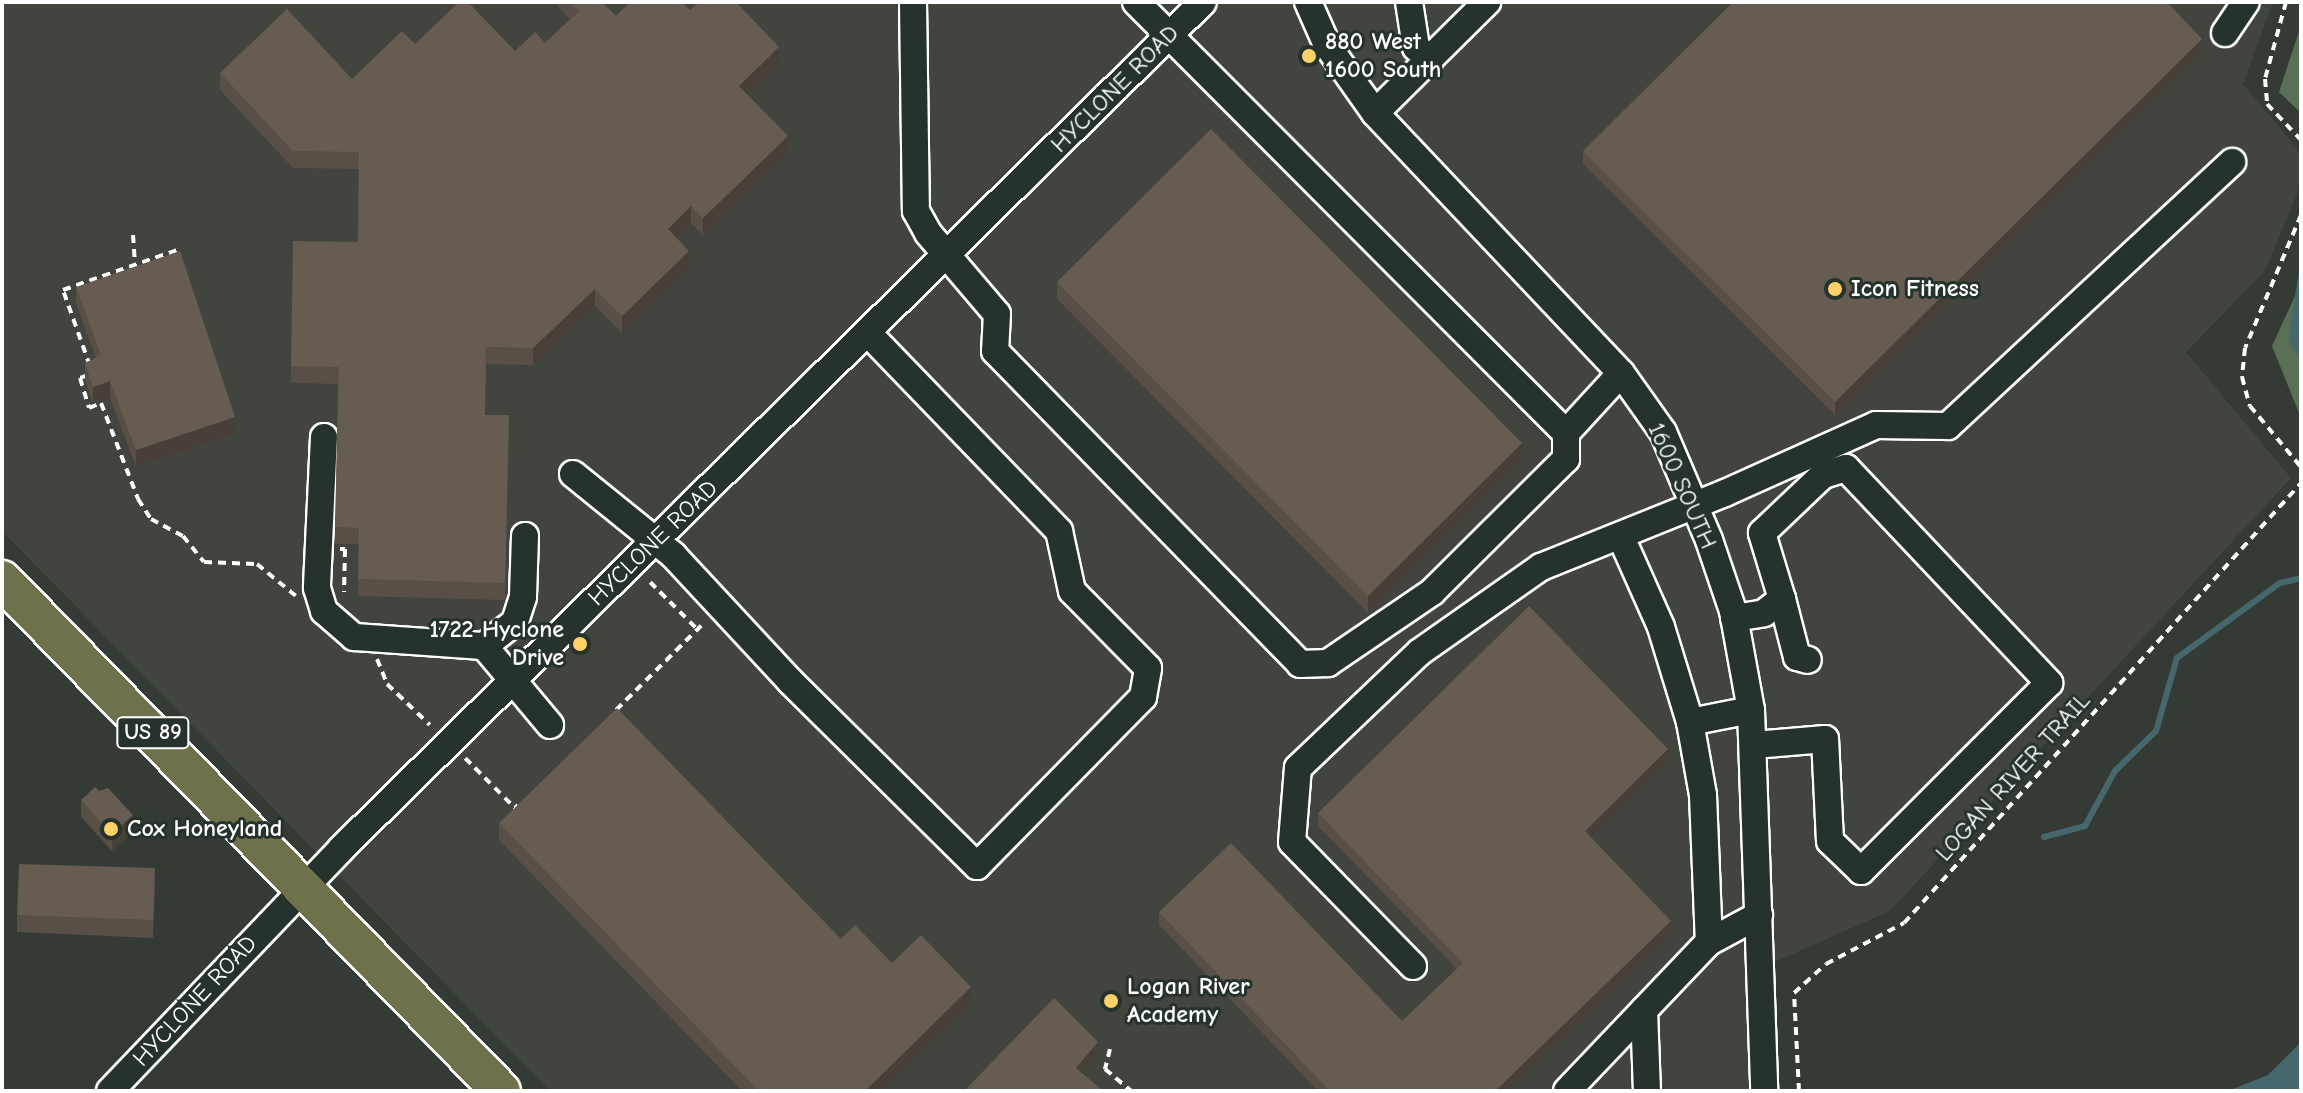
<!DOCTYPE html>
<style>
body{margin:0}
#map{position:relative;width:2303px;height:1093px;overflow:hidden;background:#333b34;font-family:"Comic Neue",sans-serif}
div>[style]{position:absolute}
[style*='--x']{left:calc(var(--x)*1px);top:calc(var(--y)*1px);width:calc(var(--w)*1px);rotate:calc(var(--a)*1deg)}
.built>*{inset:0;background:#42453d}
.green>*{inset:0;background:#5a7055}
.water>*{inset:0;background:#46686d}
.stream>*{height:6px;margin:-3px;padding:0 3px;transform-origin:3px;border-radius:3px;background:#46686d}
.path>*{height:4px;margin-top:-2px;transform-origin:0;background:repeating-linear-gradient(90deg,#fff 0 8px,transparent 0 14px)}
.roads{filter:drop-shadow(2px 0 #fff) drop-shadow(-2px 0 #fff) drop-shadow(0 2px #fff) drop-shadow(0 -2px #fff)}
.minor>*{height:26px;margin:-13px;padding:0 13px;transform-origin:13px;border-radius:13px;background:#26332d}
.highway>*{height:38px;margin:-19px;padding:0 19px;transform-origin:19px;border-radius:19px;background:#6e714b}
.wall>*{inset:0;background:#584f46}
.shaded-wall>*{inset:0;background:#474039}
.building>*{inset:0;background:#665c51}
.dots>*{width:22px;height:22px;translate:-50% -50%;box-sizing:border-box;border:4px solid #26332d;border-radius:50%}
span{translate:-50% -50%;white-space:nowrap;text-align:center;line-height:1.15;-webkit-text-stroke:6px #26332d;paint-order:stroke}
.shield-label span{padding:2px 6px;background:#26332d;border:2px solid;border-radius:6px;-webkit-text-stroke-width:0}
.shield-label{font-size:22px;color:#fff;font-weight:700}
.poi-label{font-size:24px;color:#fff;font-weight:700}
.left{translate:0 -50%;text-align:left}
.right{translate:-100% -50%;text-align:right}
.street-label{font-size:24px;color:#fff}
.frame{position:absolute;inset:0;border:4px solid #fff;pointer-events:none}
</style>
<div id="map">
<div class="built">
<i style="clip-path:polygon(2px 2px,2273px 2px,2243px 84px,2301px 153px,2301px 184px,2265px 271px,2186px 352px,2291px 478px,1890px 911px,1745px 975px,1758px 1091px,550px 1091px,2px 531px)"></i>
</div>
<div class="green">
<i style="clip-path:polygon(2301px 25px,2301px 113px,2279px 92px)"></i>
<i style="clip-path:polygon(2301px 283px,2301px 418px,2272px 346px)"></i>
</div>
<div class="water">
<i style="clip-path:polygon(2301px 259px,2301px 360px,2288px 340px)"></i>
<i style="clip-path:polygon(2301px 1042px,2301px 1091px,2228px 1091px,2268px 1075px)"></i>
</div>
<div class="stream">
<i style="--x:2044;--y:837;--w:42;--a:-15"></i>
<i style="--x:2085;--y:826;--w:63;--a:-61.4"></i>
<i style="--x:2115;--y:771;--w:57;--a:-44.3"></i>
<i style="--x:2156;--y:731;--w:76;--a:-74"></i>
<i style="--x:2177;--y:658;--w:127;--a:-36.1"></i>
<i style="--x:2280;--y:583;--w:22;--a:-13"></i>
</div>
<div class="path">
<i style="--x:2286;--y:2;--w:80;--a:105.3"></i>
<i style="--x:2265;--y:79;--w:25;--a:85"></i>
<i style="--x:2267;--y:104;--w:50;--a:46.6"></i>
<i style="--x:2301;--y:215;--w:144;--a:112.8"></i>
<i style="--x:2245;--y:348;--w:29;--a:96"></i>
<i style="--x:2242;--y:377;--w:30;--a:75"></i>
<i style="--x:2250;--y:406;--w:80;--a:50.1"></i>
<i style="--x:133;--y:235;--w:28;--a:86"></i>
<i style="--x:90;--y:366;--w:81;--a:-109.6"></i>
<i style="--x:63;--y:290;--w:124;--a:-19.3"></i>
<i style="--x:88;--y:375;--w:9;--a:159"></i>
<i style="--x:80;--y:378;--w:31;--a:73"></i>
<i style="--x:89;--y:408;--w:13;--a:-23"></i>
<i style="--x:101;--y:403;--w:103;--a:68.9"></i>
<i style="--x:138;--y:499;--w:24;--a:57"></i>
<i style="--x:151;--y:519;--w:36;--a:28"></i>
<i style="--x:183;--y:536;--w:33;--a:51"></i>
<i style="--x:204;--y:562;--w:53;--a:2.2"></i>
<i style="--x:257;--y:564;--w:50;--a:39.4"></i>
<i style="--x:340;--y:549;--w:5;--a:0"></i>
<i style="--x:345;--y:549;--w:43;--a:91.3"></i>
<i style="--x:650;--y:582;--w:66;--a:45"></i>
<i style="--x:377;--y:659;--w:27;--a:68"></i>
<i style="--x:387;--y:684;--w:59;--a:43.6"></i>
<i style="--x:616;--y:710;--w:124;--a:-44.7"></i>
<i style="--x:465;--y:758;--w:71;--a:45"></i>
<i style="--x:515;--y:808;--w:4;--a:-45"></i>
<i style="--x:1110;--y:1049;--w:21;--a:104"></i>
<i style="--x:1105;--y:1069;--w:34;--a:40"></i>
<i style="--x:1799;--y:1091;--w:98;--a:-92.9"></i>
<i style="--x:1794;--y:993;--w:43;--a:-42.2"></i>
<i style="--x:1826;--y:964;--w:88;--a:-27.7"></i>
<i style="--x:1904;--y:923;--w:593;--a:-47.94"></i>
</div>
<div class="roads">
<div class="minor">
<i style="--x:913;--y:2;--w:209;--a:89.2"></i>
<i style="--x:916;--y:211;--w:25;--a:61"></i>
<i style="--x:928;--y:233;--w:106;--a:49.6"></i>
<i style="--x:997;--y:314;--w:37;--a:93"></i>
<i style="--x:995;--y:351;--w:437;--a:45.7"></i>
<i style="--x:1300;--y:664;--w:28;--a:-2"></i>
<i style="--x:1328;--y:663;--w:126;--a:-34.3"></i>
<i style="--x:1432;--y:592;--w:189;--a:-44.8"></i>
<i style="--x:1566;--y:459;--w:26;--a:-90"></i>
<i style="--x:1566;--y:433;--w:81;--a:-47.5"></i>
<i style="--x:1136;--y:2;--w:609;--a:45.07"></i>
<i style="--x:1308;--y:2;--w:47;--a:66.2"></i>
<i style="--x:1327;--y:45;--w:83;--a:54.8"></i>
<i style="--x:1375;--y:113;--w:358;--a:46.6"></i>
<i style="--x:1621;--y:373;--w:72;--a:54.6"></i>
<i style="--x:1663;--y:432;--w:117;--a:66.9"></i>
<i style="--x:1709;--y:540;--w:75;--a:71.3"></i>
<i style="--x:1733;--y:611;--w:101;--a:79.7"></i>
<i style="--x:1751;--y:710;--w:381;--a:88"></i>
<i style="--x:1409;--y:2;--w:46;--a:81.2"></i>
<i style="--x:1416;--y:47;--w:19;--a:43"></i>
<i style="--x:2225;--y:33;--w:37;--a:-56"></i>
<i style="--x:1375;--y:113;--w:158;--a:-44.7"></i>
<i style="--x:324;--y:437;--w:151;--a:92.7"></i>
<i style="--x:317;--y:588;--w:24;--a:73"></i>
<i style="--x:324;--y:611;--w:40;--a:41"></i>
<i style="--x:354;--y:637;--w:130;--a:4"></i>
<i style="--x:573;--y:474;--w:129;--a:39"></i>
<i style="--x:673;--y:555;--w:172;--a:47.1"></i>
<i style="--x:790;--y:681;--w:263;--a:44.7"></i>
<i style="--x:977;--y:866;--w:237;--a:-45.5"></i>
<i style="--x:1143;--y:697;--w:29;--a:-80"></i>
<i style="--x:1148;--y:668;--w:108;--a:-134.6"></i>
<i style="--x:1072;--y:591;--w:61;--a:-102.2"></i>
<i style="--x:1059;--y:531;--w:275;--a:-134"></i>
<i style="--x:525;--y:536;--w:61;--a:91.9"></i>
<i style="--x:523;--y:597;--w:26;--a:108"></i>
<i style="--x:515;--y:622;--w:39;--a:142"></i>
<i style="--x:484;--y:646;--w:103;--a:50.1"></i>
<i style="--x:1621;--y:537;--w:98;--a:66"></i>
<i style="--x:1661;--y:627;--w:99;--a:73"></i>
<i style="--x:1690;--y:722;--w:74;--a:79.9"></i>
<i style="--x:1703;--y:795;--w:147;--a:87.7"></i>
<i style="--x:1782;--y:599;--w:60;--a:75.5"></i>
<i style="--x:1797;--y:657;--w:11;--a:15"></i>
<i style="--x:1734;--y:618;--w:30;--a:-9"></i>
<i style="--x:1764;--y:613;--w:23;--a:-38"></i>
<i style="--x:1782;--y:599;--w:69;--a:-106.9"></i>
<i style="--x:1762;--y:533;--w:84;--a:-43.6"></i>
<i style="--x:1823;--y:475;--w:24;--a:-17"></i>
<i style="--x:1846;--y:468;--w:296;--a:46.6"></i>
<i style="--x:2049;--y:683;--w:266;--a:135"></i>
<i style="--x:1861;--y:871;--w:43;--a:-135.9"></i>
<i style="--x:1830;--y:841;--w:102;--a:-92.8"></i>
<i style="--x:1825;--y:739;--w:71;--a:175.2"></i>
<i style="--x:1690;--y:722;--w:62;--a:-11.1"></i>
<i style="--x:1413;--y:966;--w:173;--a:-134.3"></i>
<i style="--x:1292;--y:842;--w:74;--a:-85.4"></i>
<i style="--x:1298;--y:768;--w:168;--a:-43.6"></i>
<i style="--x:1420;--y:652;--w:148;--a:-35.1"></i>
<i style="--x:1541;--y:567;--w:198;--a:-21.9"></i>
<i style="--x:1725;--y:493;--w:166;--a:-24.2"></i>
<i style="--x:1876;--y:425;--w:72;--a:0.8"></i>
<i style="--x:1948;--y:426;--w:388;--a:-42.9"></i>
<i style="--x:1644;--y:1010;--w:81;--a:87.9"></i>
<i style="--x:110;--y:1091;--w:335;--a:-46.3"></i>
<i style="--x:341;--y:849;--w:1208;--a:-44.5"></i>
<i style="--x:1567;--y:1091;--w:206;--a:-46.4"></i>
<i style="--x:1709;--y:942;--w:57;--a:-28.4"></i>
</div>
<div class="highway">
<i style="--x:2;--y:580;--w:714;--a:45.68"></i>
</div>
</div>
<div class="wall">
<i style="clip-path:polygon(554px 2px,602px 2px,616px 16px,690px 10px,779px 64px,747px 94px,788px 153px,703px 235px,691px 223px,676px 238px,689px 268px,622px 333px,595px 306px,533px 365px,486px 364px,485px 415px,509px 415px,505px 600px,358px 596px,359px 544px,335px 544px,338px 384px,291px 383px,291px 366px,358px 242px,359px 169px,293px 168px,220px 90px,220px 73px,352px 79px,415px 44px,515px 51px,545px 43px,570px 19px)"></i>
<i style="clip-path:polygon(2202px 52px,1835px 415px,1583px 164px,1583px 151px)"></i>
<i style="clip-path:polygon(1057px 282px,1522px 460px,1368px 613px,1057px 299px)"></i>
<i style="clip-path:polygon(76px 287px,235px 434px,136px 467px,110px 398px,93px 404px,85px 380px,85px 363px,96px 358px,76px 304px)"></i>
<i style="clip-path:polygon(1668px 762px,1591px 838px,1671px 934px,1508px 1091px,1318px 1091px,1159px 925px,1159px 912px,1402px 1021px,1457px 969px,1318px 826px,1318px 813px)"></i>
<i style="clip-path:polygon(81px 800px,133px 832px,112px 851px,81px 817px)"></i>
<i style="clip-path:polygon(499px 823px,841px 939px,892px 963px,971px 1004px,882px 1091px,742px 1091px,499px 840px)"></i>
<i style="clip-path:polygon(155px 885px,153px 938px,17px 932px,17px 915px)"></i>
</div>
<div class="shaded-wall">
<i style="clip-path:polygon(2202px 39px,2202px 52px,1835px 415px,1835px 402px)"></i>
<i style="clip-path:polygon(779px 47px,779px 64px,739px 103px,739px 86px)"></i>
<i style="clip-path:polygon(788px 136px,788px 153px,703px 235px,703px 218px)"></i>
<i style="clip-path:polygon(691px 206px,691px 223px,668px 246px,668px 229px)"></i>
<i style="clip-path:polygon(689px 251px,689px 268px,622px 333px,622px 316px)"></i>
<i style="clip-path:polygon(595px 289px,595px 306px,533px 365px,533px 348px)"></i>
<i style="clip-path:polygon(110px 381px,110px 398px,93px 404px,93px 387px)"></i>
<i style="clip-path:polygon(235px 417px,235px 434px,136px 467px,136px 450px)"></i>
<i style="clip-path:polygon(1522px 443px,1522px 460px,1368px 613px,1368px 596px)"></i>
<i style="clip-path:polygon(1668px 749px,1668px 762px,1585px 844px,1585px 831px)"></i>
<i style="clip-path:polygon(133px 815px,133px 832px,112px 851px,112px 834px)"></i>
<i style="clip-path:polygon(1671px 921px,1671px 934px,1508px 1091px,1495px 1091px)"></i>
<i style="clip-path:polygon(971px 987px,971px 1004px,882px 1091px,865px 1091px)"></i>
<i style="clip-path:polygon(1098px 1042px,1098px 1055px,1076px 1081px,1076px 1068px)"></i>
</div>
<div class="building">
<i style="clip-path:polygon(459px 2px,468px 2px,515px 51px,535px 32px,545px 43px,579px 11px,570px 2px,602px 2px,616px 16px,630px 2px,682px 2px,690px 10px,699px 2px,736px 2px,779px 47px,739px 86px,788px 136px,703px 218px,691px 206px,668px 229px,689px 251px,622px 316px,595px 289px,533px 348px,486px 347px,485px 415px,509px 415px,505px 583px,358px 579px,359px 528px,335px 527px,339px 367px,291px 366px,293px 241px,358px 242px,359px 152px,293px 151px,220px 73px,287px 9px,352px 79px,402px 31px,415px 44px)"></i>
<i style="clip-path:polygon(1733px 2px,2167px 2px,2202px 39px,1835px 402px,1583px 151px)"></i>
<i style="clip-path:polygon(1211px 129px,1522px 443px,1368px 596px,1057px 282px)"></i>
<i style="clip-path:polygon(180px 251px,235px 417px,136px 450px,110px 381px,93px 387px,85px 363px,101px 355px,76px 287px)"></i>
<i style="clip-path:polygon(1529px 606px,1668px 749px,1585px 831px,1671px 921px,1495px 1091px,1330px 1091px,1159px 912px,1231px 843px,1402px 1021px,1463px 963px,1318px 813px)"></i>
<i style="clip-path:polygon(617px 708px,841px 939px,855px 925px,892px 963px,921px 935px,971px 987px,865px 1091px,759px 1091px,499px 823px)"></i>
<i style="clip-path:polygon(95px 787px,99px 791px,108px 788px,133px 815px,112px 834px,81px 800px)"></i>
<i style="clip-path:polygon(19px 864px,155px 868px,153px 920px,17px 915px)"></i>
<i style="clip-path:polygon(1054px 998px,1098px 1042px,1076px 1068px,1103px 1091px,964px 1091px)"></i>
</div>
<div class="dots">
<i style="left:1309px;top:56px;background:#ffd166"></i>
<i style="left:1835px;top:289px;background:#ffd166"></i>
<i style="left:580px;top:644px;background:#ffd166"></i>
<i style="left:111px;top:829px;background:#ffd166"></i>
<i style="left:1111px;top:1001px;background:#ffd166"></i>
</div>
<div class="shield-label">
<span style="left:153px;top:733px">US 89</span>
</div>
<div class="poi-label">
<span class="left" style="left:1325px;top:56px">880 West<br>1600 South</span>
<span class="left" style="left:1851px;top:289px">Icon Fitness</span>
<span class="right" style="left:564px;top:644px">1722 Hyclone<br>Drive</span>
<span class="left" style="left:127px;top:829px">Cox Honeyland</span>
<span class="left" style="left:1127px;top:1001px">Logan River<br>Academy</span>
</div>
<div class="street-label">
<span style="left:1115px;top:89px;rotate:-45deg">HYCLONE ROAD</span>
<span style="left:1682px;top:486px;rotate:66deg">1600 SOUTH</span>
<span style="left:653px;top:543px;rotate:-44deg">HYCLONE ROAD</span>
<span style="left:2013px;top:777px;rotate:-48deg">LOGAN RIVER TRAIL</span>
<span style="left:195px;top:1001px;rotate:-47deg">HYCLONE ROAD</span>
</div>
<div class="frame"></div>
</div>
